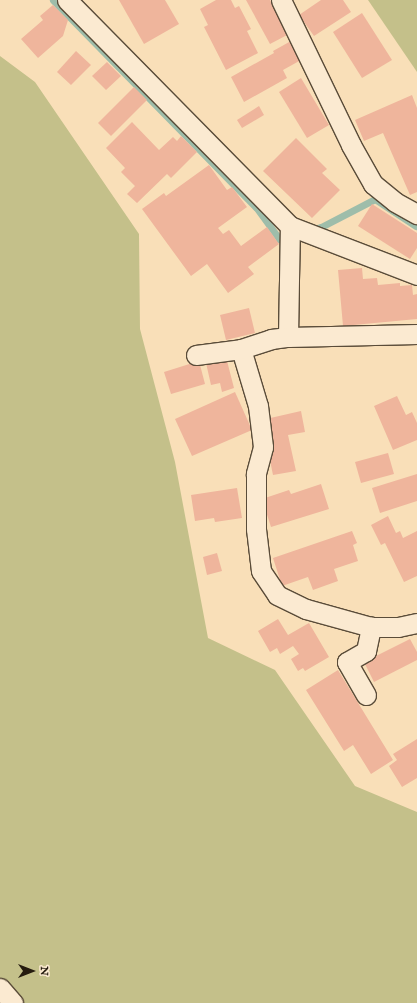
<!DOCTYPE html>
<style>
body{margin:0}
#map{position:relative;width:417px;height:1003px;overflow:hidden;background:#f9dfb8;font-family:"IM FELL English",serif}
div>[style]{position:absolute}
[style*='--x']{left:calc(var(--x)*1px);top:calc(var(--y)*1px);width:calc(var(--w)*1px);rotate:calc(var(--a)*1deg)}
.green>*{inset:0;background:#c4c08a}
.stream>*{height:7px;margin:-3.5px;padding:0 3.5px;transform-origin:3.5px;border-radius:3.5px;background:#9ebdaa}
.building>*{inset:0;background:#efb59c}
.roads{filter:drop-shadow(1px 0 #5a4c39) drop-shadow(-1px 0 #5a4c39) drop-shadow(0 1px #5a4c39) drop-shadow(0 -1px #5a4c39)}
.minor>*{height:19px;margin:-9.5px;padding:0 9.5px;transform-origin:9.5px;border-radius:9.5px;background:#fbead1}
span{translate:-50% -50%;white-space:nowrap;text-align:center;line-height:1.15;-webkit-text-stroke:3px #fbead1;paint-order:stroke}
.north{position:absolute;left:12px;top:951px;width:40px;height:40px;-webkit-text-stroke:3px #fbead1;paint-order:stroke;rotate:90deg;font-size:11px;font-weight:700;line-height:16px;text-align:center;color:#251b0f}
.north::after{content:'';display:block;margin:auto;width:14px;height:18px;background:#251b0f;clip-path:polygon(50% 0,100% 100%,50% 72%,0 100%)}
</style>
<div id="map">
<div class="green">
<i style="clip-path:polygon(368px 0,417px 0,417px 72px)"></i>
<i style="clip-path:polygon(0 56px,35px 82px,139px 234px,140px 329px,175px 462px,208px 638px,275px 670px,355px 786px,417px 812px,417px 1003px,0 1003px)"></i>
</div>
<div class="stream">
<i style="--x:53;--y:0;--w:290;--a:45.6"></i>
<i style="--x:256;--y:207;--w:39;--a:54"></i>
<i style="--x:279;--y:239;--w:10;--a:-17"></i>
<i style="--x:311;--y:230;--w:10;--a:-17"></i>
<i style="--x:321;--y:227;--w:61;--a:-27.4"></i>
<i style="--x:375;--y:199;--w:49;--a:33.4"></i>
</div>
<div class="building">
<i style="clip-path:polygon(119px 0,165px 0,179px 24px,144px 44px)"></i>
<i style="clip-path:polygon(216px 0,231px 0,235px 8px,239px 6px,251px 29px,247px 31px,258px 53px,226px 70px,204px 27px,208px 25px,200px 9px)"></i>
<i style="clip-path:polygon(246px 0,270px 0,289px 34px,270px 44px)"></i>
<i style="clip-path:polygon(321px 0,343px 0,351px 12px,314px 36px,299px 15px)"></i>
<i style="clip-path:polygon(53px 5px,68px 20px,63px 36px,38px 58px,21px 39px,43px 20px,40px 16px)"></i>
<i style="clip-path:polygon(362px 13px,392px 60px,362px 78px,333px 32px)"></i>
<i style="clip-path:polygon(291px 41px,301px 60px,283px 70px,287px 78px,244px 102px,231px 77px,274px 53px,273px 51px)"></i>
<i style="clip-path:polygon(76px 51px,91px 65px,71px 85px,57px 72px)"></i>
<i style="clip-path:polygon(107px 62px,121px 76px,106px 90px,92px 76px)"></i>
<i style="clip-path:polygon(301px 78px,329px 125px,307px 138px,279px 92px)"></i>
<i style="clip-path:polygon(134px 87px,147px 100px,111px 136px,98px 123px)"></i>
<i style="clip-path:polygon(412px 95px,417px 108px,417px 192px,410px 195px,383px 133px,364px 141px,355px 120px)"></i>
<i style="clip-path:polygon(259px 106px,264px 115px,242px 128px,237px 120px)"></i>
<i style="clip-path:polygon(132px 122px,159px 150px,173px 137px,177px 141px,181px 136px,197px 152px,171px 178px,167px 174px,137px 203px,127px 194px,135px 186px,121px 172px,125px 168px,106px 148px)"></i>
<i style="clip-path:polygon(296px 138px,327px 169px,322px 173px,340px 190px,312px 218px,263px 171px)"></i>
<i style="clip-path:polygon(209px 165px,227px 190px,232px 187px,247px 207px,218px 228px,223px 234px,229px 230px,241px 246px,267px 227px,279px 244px,248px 267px,254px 274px,228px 293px,207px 264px,191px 276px,142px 209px,164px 193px,166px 196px)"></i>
<i style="clip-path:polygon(372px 204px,417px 233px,417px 248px,410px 259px,358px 226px)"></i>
<i style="clip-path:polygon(362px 268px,363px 279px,377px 278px,378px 285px,400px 283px,400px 286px,412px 285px,413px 295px,417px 294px,417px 319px,343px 326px,338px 270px)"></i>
<i style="clip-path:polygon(249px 308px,255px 333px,226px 340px,220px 315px)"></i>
<i style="clip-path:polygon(226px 357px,234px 388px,222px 392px,220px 383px,211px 385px,206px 363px)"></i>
<i style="clip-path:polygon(199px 361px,205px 384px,171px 394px,164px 372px)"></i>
<i style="clip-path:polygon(235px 392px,252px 430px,192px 456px,175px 419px)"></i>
<i style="clip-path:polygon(397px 396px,406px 415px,412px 412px,417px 423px,417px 440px,393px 450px,374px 406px)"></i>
<i style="clip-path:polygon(301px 411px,305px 432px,288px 435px,296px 471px,273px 475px,267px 446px,266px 419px)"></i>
<i style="clip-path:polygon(388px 453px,394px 474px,361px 483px,355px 462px)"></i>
<i style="clip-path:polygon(417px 474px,417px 501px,380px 513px,372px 488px)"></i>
<i style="clip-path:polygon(321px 484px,329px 509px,271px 527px,262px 499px,289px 490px,291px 494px)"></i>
<i style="clip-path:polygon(237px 488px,242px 518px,215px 522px,214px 518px,195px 521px,191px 495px)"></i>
<i style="clip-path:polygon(388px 516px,396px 533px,400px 531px,403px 538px,417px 531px,417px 576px,404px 582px,385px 543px,381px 545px,371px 525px)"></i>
<i style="clip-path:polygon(352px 531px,357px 543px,353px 545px,358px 561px,334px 569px,338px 581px,313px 590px,308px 577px,282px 586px,273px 558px)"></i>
<i style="clip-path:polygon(217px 553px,222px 571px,207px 575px,203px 557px)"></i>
<i style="clip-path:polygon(278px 619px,288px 635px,309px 623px,329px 657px,305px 671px,303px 668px,298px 671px,291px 659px,299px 654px,293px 646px,280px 654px,277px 648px,270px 652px,258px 631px)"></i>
<i style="clip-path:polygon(410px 639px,417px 652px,417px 660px,374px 682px,364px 662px)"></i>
<i style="clip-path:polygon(338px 670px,393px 760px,371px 774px,353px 745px,344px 751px,306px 690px)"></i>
<i style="clip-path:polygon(417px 739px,417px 778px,402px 787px,389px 766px,397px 760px,393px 754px)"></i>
</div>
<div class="roads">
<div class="minor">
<i style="--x:67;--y:0;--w:317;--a:45.4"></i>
<i style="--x:290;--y:226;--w:136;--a:21.1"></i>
<i style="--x:281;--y:0;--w:161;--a:64.2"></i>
<i style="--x:351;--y:145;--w:45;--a:60.6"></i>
<i style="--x:373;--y:184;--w:28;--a:39"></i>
<i style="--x:395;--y:202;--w:25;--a:29"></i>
<i style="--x:288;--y:337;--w:111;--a:-89"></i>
<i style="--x:241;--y:349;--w:59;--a:73.4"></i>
<i style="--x:258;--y:406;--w:41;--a:83"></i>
<i style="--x:263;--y:447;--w:28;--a:105"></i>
<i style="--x:256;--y:474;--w:55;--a:90"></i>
<i style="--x:256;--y:529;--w:42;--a:83.2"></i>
<i style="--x:261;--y:571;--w:29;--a:56"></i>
<i style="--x:277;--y:595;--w:32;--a:26"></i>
<i style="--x:306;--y:609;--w:67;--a:15.5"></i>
<i style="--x:371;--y:627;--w:27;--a:0"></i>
<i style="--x:398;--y:627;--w:19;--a:-12"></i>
<i style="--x:196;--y:355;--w:45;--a:-7.6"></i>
<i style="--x:241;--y:349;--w:32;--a:-18"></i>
<i style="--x:271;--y:339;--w:17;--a:-7"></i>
<i style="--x:288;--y:337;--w:129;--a:-1.3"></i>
<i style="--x:366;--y:695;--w:38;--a:-120"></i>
<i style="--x:347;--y:662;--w:22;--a:-30"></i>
<i style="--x:366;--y:651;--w:25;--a:-78"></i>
<i style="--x:0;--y:988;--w:20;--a:49"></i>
</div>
</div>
<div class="north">N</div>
</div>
